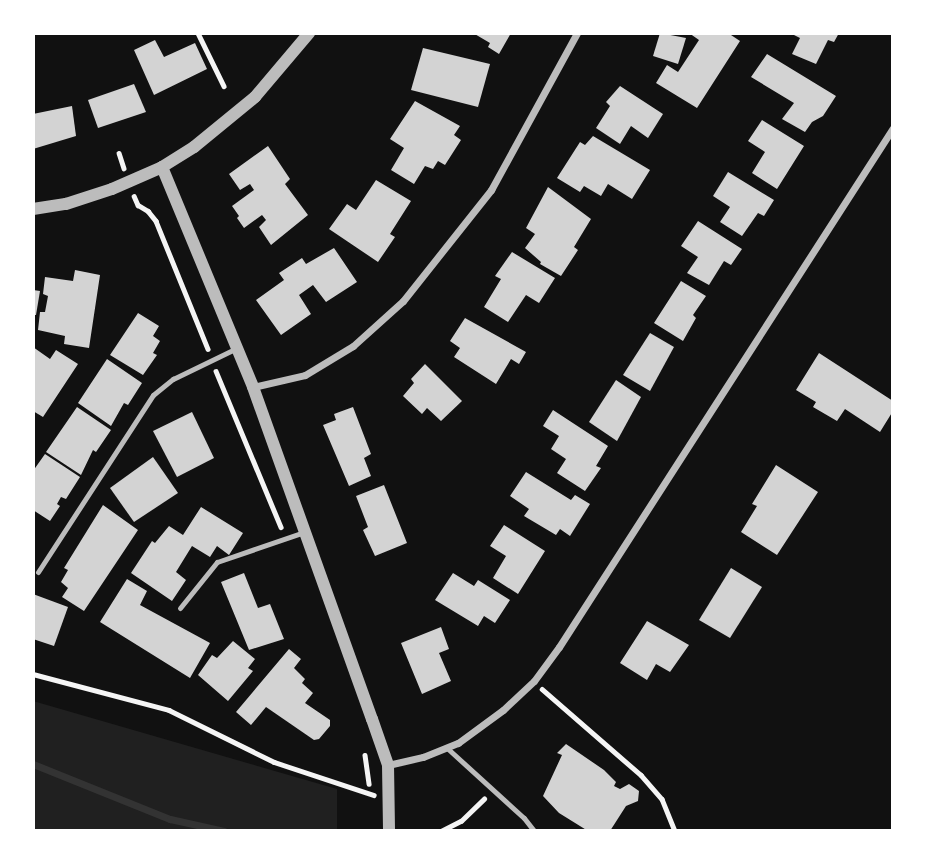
<!DOCTYPE html>
<style>
body{margin:0}
#map{position:relative;width:926px;height:864px;overflow:hidden;background:#111;font-family:Helvetica,sans-serif}
div>[style]{position:absolute}
[style*='--x']{left:calc(var(--x)*1px);top:calc(var(--y)*1px);width:calc(var(--w)*1px);rotate:calc(var(--a)*1deg)}
.green>*{inset:0;background:#202020}
.stream>*{height:7px;margin:-3.5px;padding:0 3.5px;transform-origin:3.5px;border-radius:3.5px;background:#333}
.building>*{inset:0;background:#d3d3d3}
.path>*{height:4.5px;margin:-2.25px;padding:0 2.25px;transform-origin:2.25px;border-radius:2.25px;background:#f5f5f5}
.service>*{height:5px;margin:-2.5px;padding:0 2.5px;transform-origin:2.5px;border-radius:2.5px;background:#bcbcbc}
.minor>*{height:7px;margin:-3.5px;padding:0 3.5px;transform-origin:3.5px;border-radius:3.5px;background:#bcbcbc}
.tertiary>*{height:12px;margin:-6px;padding:0 6px;transform-origin:6px;border-radius:6px;background:#bcbcbc}
span{translate:-50% -50%;white-space:nowrap;text-align:center;line-height:1.15;-webkit-text-stroke:7px #fff;paint-order:stroke}
.frame{position:absolute;inset:0;border:35px solid #fff;pointer-events:none}
</style>
<div id="map">
<div class="green">
<i style="clip-path:polygon(33px 701px,337px 789px,337px 831px,33px 831px)"></i>
</div>
<div class="stream">
<i style="--x:33;--y:764;--w:148;--a:21.9"></i>
<i style="--x:170;--y:819;--w:55;--a:12.5"></i>
</div>
<div class="building">
<i style="clip-path:polygon(473px 33px,511px 33px,499px 54px,488px 47px,490px 43px)"></i>
<i style="clip-path:polygon(660px 33px,686px 38px,678px 64px,653px 56px)"></i>
<i style="clip-path:polygon(689px 33px,728px 33px,740px 41px,697px 108px,656px 83px,667px 65px,678px 72px,699px 40px)"></i>
<i style="clip-path:polygon(790px 33px,839px 33px,834px 42px,828px 40px,816px 64px,792px 54px,800px 38px)"></i>
<i style="clip-path:polygon(155px 40px,164px 57px,195px 43px,207px 69px,154px 95px,134px 50px)"></i>
<i style="clip-path:polygon(423px 48px,490px 64px,478px 107px,411px 90px)"></i>
<i style="clip-path:polygon(767px 54px,836px 96px,823px 116px,812px 122px,805px 132px,782px 119px,794px 103px,751px 77px)"></i>
<i style="clip-path:polygon(134px 84px,146px 112px,98px 128px,88px 100px)"></i>
<i style="clip-path:polygon(620px 86px,663px 114px,648px 138px,631px 126px,620px 144px,596px 128px,610px 106px,606px 102px)"></i>
<i style="clip-path:polygon(415px 101px,460px 126px,454px 135px,461px 140px,445px 165px,438px 161px,433px 169px,425px 166px,414px 184px,391px 170px,404px 148px,390px 139px)"></i>
<i style="clip-path:polygon(72px 106px,76px 136px,33px 149px,33px 114px)"></i>
<i style="clip-path:polygon(762px 120px,804px 146px,777px 189px,752px 173px,765px 152px,748px 141px)"></i>
<i style="clip-path:polygon(593px 136px,650px 170px,632px 199px,608px 184px,601px 196px,584px 186px,580px 192px,557px 178px,580px 142px,585px 145px)"></i>
<i style="clip-path:polygon(268px 146px,290px 179px,285px 184px,308px 215px,271px 245px,259px 227px,266px 220px,262px 215px,244px 228px,237px 218px,239px 216px,232px 206px,254px 190px,250px 184px,240px 190px,229px 174px)"></i>
<i style="clip-path:polygon(728px 172px,774px 200px,764px 216px,758px 213px,742px 236px,720px 222px,730px 207px,713px 196px)"></i>
<i style="clip-path:polygon(376px 180px,411px 201px,390px 234px,395px 237px,378px 262px,329px 229px,347px 204px,356px 210px)"></i>
<i style="clip-path:polygon(548px 187px,591px 219px,574px 247px,578px 250px,561px 276px,540px 264px,541px 262px,525px 248px,535px 234px,526px 228px)"></i>
<i style="clip-path:polygon(698px 221px,742px 249px,731px 265px,724px 261px,709px 285px,687px 273px,698px 257px,681px 246px)"></i>
<i style="clip-path:polygon(334px 248px,357px 282px,326px 302px,313px 285px,299px 295px,311px 314px,281px 335px,256px 300px,284px 280px,279px 273px,302px 258px,306px 264px)"></i>
<i style="clip-path:polygon(512px 252px,555px 278px,539px 303px,526px 295px,508px 322px,484px 307px,501px 279px,495px 276px)"></i>
<i style="clip-path:polygon(75px 270px,100px 275px,89px 348px,64px 344px,65px 336px,38px 330px,40px 312px,45px 312px,48px 296px,43px 294px,45px 277px,73px 281px)"></i>
<i style="clip-path:polygon(681px 281px,706px 296px,693px 315px,696px 318px,683px 341px,654px 323px)"></i>
<i style="clip-path:polygon(33px 290px,40px 291px,36px 315px,33px 315px)"></i>
<i style="clip-path:polygon(138px 313px,159px 326px,153px 336px,160px 341px,153px 353px,157px 355px,143px 375px,110px 355px)"></i>
<i style="clip-path:polygon(465px 318px,526px 352px,519px 364px,511px 359px,496px 384px,454px 357px,460px 348px,450px 341px)"></i>
<i style="clip-path:polygon(650px 333px,674px 347px,650px 391px,623px 375px)"></i>
<i style="clip-path:polygon(33px 347px,50px 359px,56px 350px,78px 364px,43px 417px,33px 411px)"></i>
<i style="clip-path:polygon(819px 353px,893px 401px,893px 411px,880px 432px,845px 409px,837px 421px,813px 407px,816px 402px,796px 390px)"></i>
<i style="clip-path:polygon(107px 359px,142px 383px,128px 405px,124px 403px,111px 426px,78px 403px)"></i>
<i style="clip-path:polygon(425px 364px,462px 401px,441px 421px,427px 408px,422px 414px,403px 396px,414px 383px,411px 379px)"></i>
<i style="clip-path:polygon(616px 380px,641px 397px,617px 441px,589px 422px)"></i>
<i style="clip-path:polygon(77px 407px,111px 430px,96px 452px,93px 450px,81px 475px,46px 452px)"></i>
<i style="clip-path:polygon(353px 407px,371px 454px,364px 458px,371px 476px,349px 486px,323px 425px,336px 420px,334px 414px)"></i>
<i style="clip-path:polygon(553px 410px,608px 446px,596px 466px,601px 468px,585px 491px,557px 473px,566px 459px,551px 449px,559px 436px,543px 426px)"></i>
<i style="clip-path:polygon(192px 412px,214px 458px,177px 477px,153px 431px)"></i>
<i style="clip-path:polygon(45px 454px,80px 477px,66px 499px,61px 497px,57px 504px,60px 506px,50px 521px,33px 510px,33px 471px)"></i>
<i style="clip-path:polygon(153px 457px,178px 493px,134px 522px,110px 488px)"></i>
<i style="clip-path:polygon(776px 465px,818px 492px,777px 555px,741px 532px,757px 506px,752px 504px)"></i>
<i style="clip-path:polygon(526px 472px,571px 500px,575px 495px,590px 504px,570px 536px,560px 529px,556px 535px,524px 516px,529px 509px,510px 496px)"></i>
<i style="clip-path:polygon(384px 485px,407px 543px,375px 556px,363px 530px,368px 527px,356px 496px)"></i>
<i style="clip-path:polygon(103px 505px,138px 530px,84px 611px,62px 597px,68px 588px,61px 582px,68px 570px,64px 568px)"></i>
<i style="clip-path:polygon(201px 507px,243px 533px,229px 555px,217px 546px,210px 557px,192px 546px,176px 572px,186px 580px,172px 601px,131px 573px,152px 541px,155px 543px,169px 526px,183px 535px)"></i>
<i style="clip-path:polygon(504px 525px,545px 551px,518px 594px,493px 578px,506px 556px,490px 546px)"></i>
<i style="clip-path:polygon(731px 568px,762px 587px,730px 638px,699px 620px)"></i>
<i style="clip-path:polygon(244px 573px,258px 608px,270px 604px,284px 639px,249px 650px,221px 582px)"></i>
<i style="clip-path:polygon(453px 573px,474px 586px,478px 580px,510px 600px,495px 623px,484px 616px,478px 626px,435px 600px)"></i>
<i style="clip-path:polygon(127px 579px,147px 591px,140px 605px,210px 643px,190px 678px,100px 622px)"></i>
<i style="clip-path:polygon(33px 594px,68px 607px,54px 646px,33px 639px)"></i>
<i style="clip-path:polygon(647px 621px,689px 645px,670px 672px,656px 664px,647px 680px,620px 663px)"></i>
<i style="clip-path:polygon(441px 627px,449px 649px,439px 653px,451px 681px,422px 694px,401px 643px)"></i>
<i style="clip-path:polygon(233px 641px,255px 659px,248px 668px,253px 671px,228px 701px,198px 675px,212px 655px,217px 658px)"></i>
<i style="clip-path:polygon(289px 649px,301px 659px,294px 668px,305px 679px,302px 683px,313px 693px,305px 703px,330px 720px,330px 726px,319px 739px,314px 740px,266px 707px,251px 725px,236px 712px)"></i>
<i style="clip-path:polygon(566px 744px,604px 770px,616px 782px,614px 786px,620px 789px,629px 784px,639px 791px,638px 801px,626px 806px,610px 831px,588px 831px,559px 813px,543px 796px,562px 755px,557px 753px)"></i>
</div>
<div class="path">
<i style="--x:198;--y:33;--w:59;--a:63.9"></i>
<i style="--x:119;--y:153;--w:16;--a:72"></i>
<i style="--x:134;--y:196;--w:10;--a:66"></i>
<i style="--x:138;--y:205;--w:12;--a:31"></i>
<i style="--x:148;--y:211;--w:13;--a:51"></i>
<i style="--x:156;--y:221;--w:138;--a:67.9"></i>
<i style="--x:216;--y:371;--w:169;--a:67.4"></i>
<i style="--x:33;--y:674;--w:141;--a:14.8"></i>
<i style="--x:169;--y:710;--w:117;--a:26.3"></i>
<i style="--x:274;--y:762;--w:105;--a:18.3"></i>
<i style="--x:542;--y:689;--w:131;--a:41"></i>
<i style="--x:641;--y:775;--w:32;--a:49"></i>
<i style="--x:662;--y:799;--w:35;--a:68"></i>
<i style="--x:365;--y:755;--w:29;--a:82"></i>
<i style="--x:441;--y:831;--w:22;--a:-27"></i>
<i style="--x:461;--y:821;--w:32;--a:-44"></i>
</div>
<div class="service">
<i style="--x:38;--y:572;--w:211;--a:-57"></i>
<i style="--x:153;--y:395;--w:26;--a:-39"></i>
<i style="--x:173;--y:379;--w:71;--a:-25.8"></i>
<i style="--x:180;--y:608;--w:59;--a:-51.2"></i>
<i style="--x:217;--y:562;--w:92;--a:-19"></i>
<i style="--x:447;--y:748;--w:104;--a:42.3"></i>
<i style="--x:524;--y:818;--w:16;--a:52"></i>
</div>
<div class="minor">
<i style="--x:253;--y:387;--w:53;--a:-13"></i>
<i style="--x:305;--y:375;--w:56;--a:-31.1"></i>
<i style="--x:353;--y:346;--w:67;--a:-42"></i>
<i style="--x:403;--y:301;--w:142;--a:-51.6"></i>
<i style="--x:491;--y:190;--w:179;--a:-61.3"></i>
<i style="--x:388;--y:765;--w:36;--a:-13"></i>
<i style="--x:423;--y:757;--w:38;--a:-22"></i>
<i style="--x:458;--y:743;--w:56;--a:-36.3"></i>
<i style="--x:503;--y:710;--w:42;--a:-43.1"></i>
<i style="--x:534;--y:681;--w:42;--a:-53.7"></i>
<i style="--x:559;--y:647;--w:617;--a:-57.24"></i>
</div>
<div class="tertiary">
<i style="--x:162;--y:167;--w:238;--a:67.5"></i>
<i style="--x:253;--y:387;--w:353;--a:70.3"></i>
<i style="--x:372;--y:719;--w:49;--a:70.8"></i>
<i style="--x:388;--y:765;--w:66;--a:89.1"></i>
<i style="--x:33;--y:209;--w:33;--a:-9"></i>
<i style="--x:66;--y:204;--w:48;--a:-18.1"></i>
<i style="--x:112;--y:189;--w:55;--a:-23.7"></i>
<i style="--x:162;--y:167;--w:38;--a:-32"></i>
<i style="--x:194;--y:147;--w:79;--a:-39.3"></i>
<i style="--x:255;--y:97;--w:84;--a:-49.8"></i>
</div>
<div class="frame"></div>
</div>
